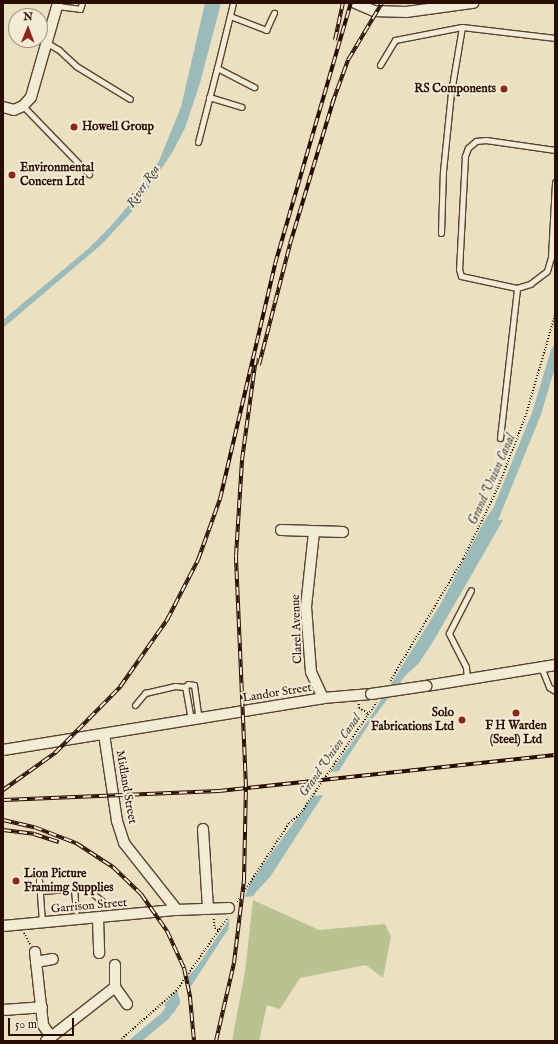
<!DOCTYPE html>
<style>
body{margin:0}
#map{position:relative;width:558px;height:1044px;overflow:hidden;background:#ebe0c0;font-family:"IM FELL English",serif}
div>[style]{position:absolute}
[style*='--x']{left:calc(var(--x)*1px);top:calc(var(--y)*1px);width:calc(var(--w)*1px);rotate:calc(var(--a)*1deg)}
.green>*{inset:0;background:#b9c291}
.water>*{inset:0;background:#9bbbbb}
.pier>*{inset:0;background:#ebe0c0}
.canal>*{height:9px;margin:-4.5px;padding:0 4.5px;transform-origin:4.5px;border-radius:4.5px;background:#9bbbbb}
.path>*{height:1.5px;margin-top:-0.75px;transform-origin:0;background:repeating-linear-gradient(90deg,#2a0d01 0 1px,transparent 0 3px)}
.roads{filter:drop-shadow(1px 0 #5a4231) drop-shadow(-1px 0 #5a4231) drop-shadow(0 1px #5a4231) drop-shadow(0 -1px #5a4231)}
.lane>*{height:5px;margin:-2.5px;padding:0 2.5px;transform-origin:2.5px;border-radius:2.5px;background:#f2ebd6}
.street>*{height:10px;margin:-5px;padding:0 5px;transform-origin:5px;border-radius:5px;background:#f2ebd6}
.rail>*{height:4px;margin-top:-2px;transform-origin:0;background:repeating-linear-gradient(90deg,#f2ebd6 0 8px,#2a0d01 0 16px);box-sizing:border-box;border-block:1px solid #2a0d01}
.bridges{filter:drop-shadow(1px 0 #5a4231) drop-shadow(-1px 0 #5a4231) drop-shadow(0 1px #5a4231) drop-shadow(0 -1px #5a4231)}
.street-bridge>*{height:10px;margin:-5px;padding:0 5px;transform-origin:5px;border-radius:5px;background:#f2ebd6}
.dots>*{width:11px;height:11px;translate:-50% -50%;box-sizing:border-box;border:2px solid #f2ebd6;border-radius:50%}
span{translate:-50% -50%;white-space:nowrap;text-align:center;line-height:1.15;-webkit-text-stroke:4px #f2ebd6;paint-order:stroke}
.poi-label{font-size:12px;color:#2a0d01;font-weight:700}
.right{translate:-100% -50%;text-align:right}
.left{translate:0 -50%;text-align:left}
.street-label{font-size:12px;color:#2a0d01}
.water-label{font-size:13px;color:#524a42;font-style:italic}
.frame{position:absolute;inset:0;border:4px solid #2a0d01;pointer-events:none}
.north{position:absolute;left:8px;top:8px;width:40px;height:40px;box-sizing:border-box;background:#f2ebd6;border:1px solid #a29281;border-radius:50%;rotate:1deg;font-size:11px;font-weight:700;line-height:16px;text-align:center;color:#2a0d01}
.north::after{content:'';display:block;margin:auto;width:14px;height:18px;background:#8f2418;clip-path:polygon(50% 0,100% 100%,50% 72%,0 100%)}
.scale{position:absolute;left:8px;top:1018px;width:66px;height:18px;box-sizing:border-box;border:2px solid #2a0d01;border-top:0;padding-left:5px;font-size:12px;line-height:14px;white-space:nowrap;color:#2a0d01;-webkit-text-stroke:3px #f2ebd6;paint-order:stroke}
</style>
<div id="map">
<div class="green">
<i style="clip-path:polygon(253px 900px,319px 930px,385px 924px,391px 936px,383px 978px,366px 965px,300px 978px,280px 1009px,267px 1005px,259px 1041px,232px 1041px,245px 972px)"></i>
</div>
<div class="water">
<i style="clip-path:polygon(205px 3px,221px 3px,200px 83px,185px 128px,173px 151px,137px 206px,102px 244px,3px 328px,3px 320px,88px 249px,110px 227px,128px 206px,159px 161px,181px 107px)"></i>
<i style="clip-path:polygon(498px 502px,502px 504px,498px 520px,503px 520px,434px 640px,419px 663px,405px 676px,371px 721px,270px 877px,256px 892px,223px 937px,173px 1014px,164px 1005px,198px 965px,245px 896px,250px 883px,369px 719px,440px 605px,486px 518px)"></i>
</div>
<div class="pier">
<i style="clip-path:polygon(341px 771px,324px 795px,311px 796px,328px 772px)"></i>
<i style="clip-path:polygon(244px 893px,244px 897px,256px 896px,228px 934px,230px 915px)"></i>
<i style="clip-path:polygon(186px 976px,190px 994px,181px 1007px,177px 989px)"></i>
</div>
<div class="canal">
<i style="--x:495;--y:514;--w:109;--a:-67.9"></i>
<i style="--x:536;--y:413;--w:66;--a:-73.2"></i>
<i style="--x:134;--y:1041;--w:40;--a:-40"></i>
<i style="--x:165;--y:1015;--w:18;--a:-56"></i>
</div>
<div class="path">
<i style="--x:390;--y:681;--w:142;--a:-59.1"></i>
<i style="--x:463;--y:559;--w:80;--a:-64.1"></i>
<i style="--x:498;--y:487;--w:78;--a:-69"></i>
<i style="--x:526;--y:414;--w:104;--a:-73.8"></i>
<i style="--x:359;--y:704;--w:4;--a:90"></i>
<i style="--x:359;--y:708;--w:12;--a:31"></i>
<i style="--x:237;--y:902;--w:95;--a:-56.6"></i>
<i style="--x:289;--y:823;--w:14;--a:-39"></i>
<i style="--x:300;--y:814;--w:135;--a:-55.6"></i>
<i style="--x:214;--y:919;--w:9;--a:84"></i>
<i style="--x:215;--y:928;--w:5;--a:37"></i>
<i style="--x:24;--y:933;--w:13;--a:61"></i>
<i style="--x:119;--y:1041;--w:76;--a:-41.3"></i>
<i style="--x:176;--y:991;--w:90;--a:-54.9"></i>
</div>
<div class="roads">
<div class="lane">
<i style="--x:233;--y:3;--w:67;--a:103.8"></i>
<i style="--x:217;--y:68;--w:42;--a:27.2"></i>
<i style="--x:57;--y:6;--w:23;--a:7"></i>
<i style="--x:80;--y:9;--w:6;--a:-72"></i>
<i style="--x:230;--y:16;--w:39;--a:21"></i>
<i style="--x:266;--y:30;--w:19;--a:-65"></i>
<i style="--x:47;--y:43;--w:14;--a:30"></i>
<i style="--x:59;--y:50;--w:23;--a:43"></i>
<i style="--x:76;--y:66;--w:63;--a:31.4"></i>
<i style="--x:380;--y:65;--w:29;--a:-59"></i>
<i style="--x:395;--y:40;--w:68;--a:-11"></i>
<i style="--x:462;--y:27;--w:94;--a:6.7"></i>
<i style="--x:209;--y:97;--w:34;--a:17"></i>
<i style="--x:23;--y:106;--w:95;--a:45.9"></i>
<i style="--x:198;--y:142;--w:76;--a:-75.6"></i>
<i style="--x:555;--y:150;--w:70;--a:-171.8"></i>
<i style="--x:486;--y:140;--w:10;--a:174"></i>
<i style="--x:476;--y:141;--w:11;--a:139"></i>
<i style="--x:468;--y:148;--w:9;--a:111"></i>
<i style="--x:465;--y:156;--w:113;--a:93"></i>
<i style="--x:459;--y:269;--w:7;--a:74"></i>
<i style="--x:461;--y:276;--w:57;--a:12.1"></i>
<i style="--x:517;--y:288;--w:14;--a:-17"></i>
<i style="--x:530;--y:284;--w:21;--a:-37"></i>
<i style="--x:547;--y:271;--w:15;--a:-74"></i>
<i style="--x:551;--y:257;--w:75;--a:-86.9"></i>
<i style="--x:441;--y:233;--w:62;--a:-88.2"></i>
<i style="--x:443;--y:171;--w:79;--a:-84.2"></i>
<i style="--x:451;--y:92;--w:66;--a:-80.4"></i>
<i style="--x:500;--y:438;--w:151;--a:-83.5"></i>
<i style="--x:541;--y:667;--w:22;--a:68"></i>
<i style="--x:549;--y:687;--w:7;--a:34"></i>
<i style="--x:467;--y:679;--w:12;--a:-95"></i>
<i style="--x:466;--y:667;--w:38;--a:-117"></i>
<i style="--x:449;--y:633;--w:48;--a:-62.9"></i>
<i style="--x:135;--y:705;--w:16;--a:-50"></i>
<i style="--x:145;--y:693;--w:31;--a:-13"></i>
<i style="--x:175;--y:686;--w:10;--a:6"></i>
<i style="--x:191;--y:720;--w:34;--a:-100"></i>
<i style="--x:185;--y:687;--w:4;--a:-45"></i>
<i style="--x:188;--y:684;--w:6;--a:9"></i>
<i style="--x:194;--y:685;--w:34;--a:82"></i>
<i style="--x:39;--y:880;--w:43;--a:86"></i>
<i style="--x:74;--y:889;--w:22;--a:85"></i>
<i style="--x:40;--y:891;--w:46;--a:-3.7"></i>
<i style="--x:86;--y:888;--w:26;--a:39"></i>
</div>
<div class="street">
<i style="--x:355;--y:3;--w:21;--a:23"></i>
<i style="--x:374;--y:11;--w:32;--a:2"></i>
<i style="--x:406;--y:12;--w:68;--a:-7.7"></i>
<i style="--x:3;--y:107;--w:11;--a:15"></i>
<i style="--x:14;--y:110;--w:10;--a:-24"></i>
<i style="--x:23;--y:106;--w:12;--a:-48"></i>
<i style="--x:31;--y:97;--w:98;--a:-74"></i>
<i style="--x:281;--y:530;--w:62;--a:1.8"></i>
<i style="--x:314;--y:532;--w:75;--a:96.1"></i>
<i style="--x:306;--y:607;--w:65;--a:85.6"></i>
<i style="--x:311;--y:672;--w:29;--a:65"></i>
<i style="--x:426;--y:686;--w:131;--a:-9.2"></i>
<i style="--x:104;--y:734;--w:88;--a:81.5"></i>
<i style="--x:117;--y:821;--w:23;--a:72"></i>
<i style="--x:124;--y:843;--w:85;--a:51.7"></i>
<i style="--x:177;--y:910;--w:52;--a:-2.2"></i>
<i style="--x:3;--y:750;--w:324;--a:-9.2"></i>
<i style="--x:323;--y:698;--w:48;--a:-4.8"></i>
<i style="--x:203;--y:829;--w:80;--a:86.4"></i>
<i style="--x:98;--y:919;--w:34;--a:88"></i>
<i style="--x:3;--y:926;--w:175;--a:-5.3"></i>
<i style="--x:35;--y:952;--w:73;--a:83.7"></i>
<i style="--x:43;--y:1025;--w:14;--a:56"></i>
<i style="--x:36;--y:962;--w:17;--a:-10"></i>
<i style="--x:115;--y:965;--w:22;--a:90"></i>
<i style="--x:115;--y:987;--w:21;--a:55"></i>
<i style="--x:3;--y:1010;--w:39;--a:-4"></i>
<i style="--x:46;--y:1041;--w:88;--a:-38"></i>
</div>
</div>
<div class="rail">
<i style="--x:335;--y:40;--w:38;--a:-78"></i>
<i style="--x:332;--y:104;--w:47;--a:-70"></i>
<i style="--x:348;--y:60;--w:66;--a:-59.2"></i>
<i style="--x:259;--y:365;--w:125;--a:-75.6"></i>
<i style="--x:290;--y:244;--w:152;--a:-73.2"></i>
<i style="--x:3;--y:790;--w:64;--a:-35.4"></i>
<i style="--x:55;--y:753;--w:93;--a:-45.4"></i>
<i style="--x:120;--y:687;--w:82;--a:-55"></i>
<i style="--x:167;--y:620;--w:68;--a:-62.7"></i>
<i style="--x:198;--y:560;--w:65;--a:-70.2"></i>
<i style="--x:220;--y:499;--w:241;--a:-76.8"></i>
<i style="--x:275;--y:264;--w:272;--a:-73.8"></i>
<i style="--x:3;--y:800;--w:216;--a:-2.4"></i>
<i style="--x:219;--y:791;--w:338;--a:-6.1"></i>
<i style="--x:3;--y:820;--w:32;--a:13"></i>
<i style="--x:34;--y:827;--w:45;--a:20.9"></i>
<i style="--x:76;--y:843;--w:44;--a:33"></i>
<i style="--x:113;--y:867;--w:39;--a:44"></i>
<i style="--x:141;--y:894;--w:45;--a:54.9"></i>
<i style="--x:167;--y:931;--w:41;--a:65.3"></i>
<i style="--x:184;--y:968;--w:30;--a:78"></i>
<i style="--x:190;--y:997;--w:44;--a:84.8"></i>
<i style="--x:3;--y:830;--w:31;--a:7"></i>
<i style="--x:34;--y:834;--w:26;--a:18"></i>
<i style="--x:216;--y:1041;--w:80;--a:-77"></i>
<i style="--x:234;--y:963;--w:84;--a:-83.1"></i>
<i style="--x:244;--y:880;--w:93;--a:-88.8"></i>
<i style="--x:246;--y:787;--w:231;--a:-92.5"></i>
<i style="--x:236;--y:556;--w:96;--a:-86.4"></i>
<i style="--x:242;--y:460;--w:103;--a:-82.2"></i>
</div>
<div class="bridges">
<div class="street-bridge">
<i style="--x:371;--y:694;--w:56;--a:-8.3"></i>
</div>
</div>
<div class="dots">
<i style="left:504px;top:89px;background:#8f2418"></i>
<i style="left:74px;top:127px;background:#8f2418"></i>
<i style="left:12px;top:175px;background:#8f2418"></i>
<i style="left:516px;top:713px;background:#8f2418"></i>
<i style="left:462px;top:720px;background:#8f2418"></i>
<i style="left:16px;top:881px;background:#8f2418"></i>
</div>
<div class="poi-label">
<span class="right" style="left:496px;top:89px">RS Components</span>
<span class="left" style="left:82px;top:127px">Howell Group</span>
<span class="left" style="left:20px;top:175px">Environmental<br>Concern Ltd</span>
<span class="right" style="left:454px;top:720px">Solo<br>Fabrications Ltd</span>
<span style="left:516px;top:733px">F H Warden<br>(Steel) Ltd</span>
<span class="left" style="left:24px;top:881px">Lion Picture<br>Framimg Supplies</span>
</div>
<div class="street-label">
<span style="left:297px;top:629px;rotate:-92deg">Clarel Avenue</span>
<span style="left:277px;top:693px;rotate:-9deg">Landor Street</span>
<span style="left:126px;top:787px;rotate:80deg">Midland Street</span>
<span style="left:89px;top:906px;rotate:-5deg">Garrison Street</span>
</div>
<div class="water-label">
<span style="left:144px;top:187px;rotate:-56deg">River Rea</span>
<span style="left:493px;top:480px;rotate:-66deg">Grand Union Canal</span>
<span style="left:331px;top:756px;rotate:-55deg">Grand Union Canal</span>
</div>
<div class="frame"></div>
<div class="north">N</div>
<div class="scale">50 m</div>
</div>
